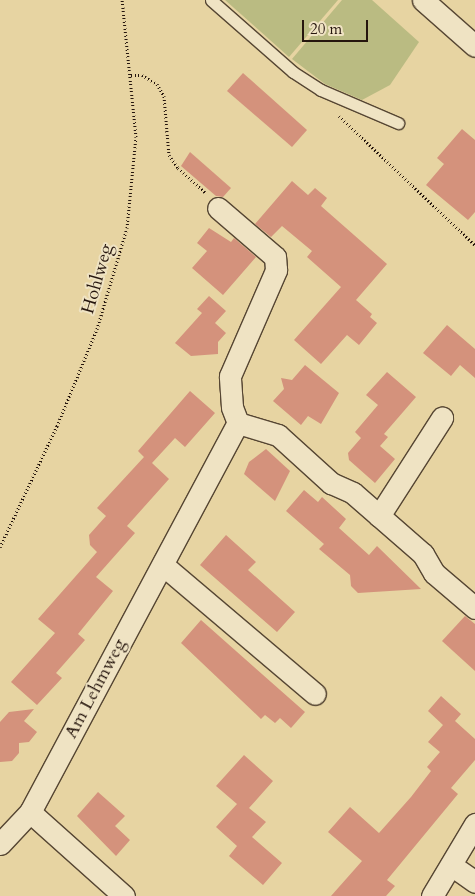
<!DOCTYPE html>
<style>
body{margin:0}
#map{position:relative;width:475px;height:896px;overflow:hidden;background:#e7d4a2;font-family:Cardo,serif}
div>[style]{position:absolute}
[style*='--x']{left:calc(var(--x)*1px);top:calc(var(--y)*1px);width:calc(var(--w)*1px);rotate:calc(var(--a)*1deg)}
.green>*{inset:0;background:#babb82}
.building>*{inset:0;background:#d4927c}
.path>*{height:3px;margin-top:-1.5px;transform-origin:0;background:repeating-linear-gradient(90deg,#26160e 0 1px,transparent 0 3.5px)}
.roads{filter:drop-shadow(1px 0 #564633) drop-shadow(-1px 0 #564633) drop-shadow(0 1px #564633) drop-shadow(0 -1px #564633)}
.service>*{height:11px;margin:-5.5px;padding:0 5.5px;transform-origin:5.5px;border-radius:5.5px;background:#efe3c3}
.minor>*{height:21px;margin:-10.5px;padding:0 10.5px;transform-origin:10.5px;border-radius:10.5px;background:#efe3c3}
span{translate:-50% -50%;white-space:nowrap;text-align:center;line-height:1.15;-webkit-text-stroke:4px #efe3c3;paint-order:stroke}
.street-label{font-size:18px;color:#26160e}
.scale{position:absolute;left:302px;top:20px;width:66px;height:22px;box-sizing:border-box;border:2px solid #26160e;border-top:0;padding-left:6px;font-size:15px;line-height:18px;white-space:nowrap;color:#26160e;-webkit-text-stroke:4px #efe3c3;paint-order:stroke}
</style>
<div id="map">
<div class="green">
<i style="clip-path:polygon(225px 0,338px 0,289px 57px)"></i>
<i style="clip-path:polygon(342px 0,372px 0,419px 42px,390px 85px,362px 100px,325px 84px,292px 59px)"></i>
</div>
<div class="building">
<i style="clip-path:polygon(243px 73px,307px 130px,292px 147px,227px 91px)"></i>
<i style="clip-path:polygon(462px 129px,475px 140px,475px 212px,468px 220px,426px 185px,444px 164px,437px 158px)"></i>
<i style="clip-path:polygon(190px 152px,231px 188px,223px 197px,216px 196px,181px 166px)"></i>
<i style="clip-path:polygon(292px 181px,308px 195px,315px 188px,327px 198px,321px 206px,387px 264px,356px 300px,372px 314px,370px 317px,377px 323px,359px 345px,347px 335px,321px 364px,294px 340px,341px 287px,307px 257px,312px 251px,282px 226px,271px 237px,255px 224px)"></i>
<i style="clip-path:polygon(209px 228px,231px 242px,234px 238px,256px 257px,223px 295px,192px 268px,207px 251px,197px 243px)"></i>
<i style="clip-path:polygon(209px 296px,226px 311px,215px 323px,226px 333px,218px 342px,218px 354px,191px 356px,175px 343px,202px 313px,197px 309px)"></i>
<i style="clip-path:polygon(447px 325px,475px 349px,475px 378px,460px 365px,451px 376px,423px 353px)"></i>
<i style="clip-path:polygon(305px 365px,339px 393px,321px 424px,308px 416px,301px 425px,273px 401px,284px 389px,281px 378px,292px 380px)"></i>
<i style="clip-path:polygon(387px 372px,416px 397px,384px 434px,388px 437px,380px 446px,395px 459px,375px 483px,349px 460px,348px 453px,361px 438px,355px 432px,378px 405px,366px 395px)"></i>
<i style="clip-path:polygon(190px 391px,215px 413px,185px 447px,175px 438px,152px 463px,169px 479px,127px 526px,135px 533px,96px 577px,113px 591px,78px 634px,85px 640px,56px 673px,62px 678px,37px 705px,11px 682px,55px 633px,38px 619px,97px 552px,90px 545px,89px 535px,106px 516px,97px 508px,144px 457px,138px 451px)"></i>
<i style="clip-path:polygon(266px 449px,290px 471px,275px 501px,244px 474px,249px 462px)"></i>
<i style="clip-path:polygon(304px 490px,318px 502px,322px 497px,346px 519px,339px 528px,369px 555px,377px 546px,421px 589px,358px 593px,351px 586px,350px 575px,319px 549px,324px 544px,286px 511px)"></i>
<i style="clip-path:polygon(226px 535px,256px 562px,248px 570px,295px 612px,277px 632px,200px 565px)"></i>
<i style="clip-path:polygon(465px 616px,475px 624px,475px 671px,442px 641px)"></i>
<i style="clip-path:polygon(201px 620px,305px 712px,291px 728px,280px 718px,275px 723px,265px 715px,261px 719px,181px 643px)"></i>
<i style="clip-path:polygon(441px 696px,461px 714px,455px 721px,475px 739px,475px 760px,451px 788px,458px 794px,387px 880px,395px 886px,386px 896px,331px 896px,362px 861px,328px 832px,350px 807px,379px 833px,411px 797px,431px 771px,427px 767px,440px 752px,428px 742px,443px 725px,428px 711px)"></i>
<i style="clip-path:polygon(34px 709px,24px 721px,37px 732px,29px 742px,19px 743px,19px 753px,12px 761px,0 762px,0 722px,9px 712px)"></i>
<i style="clip-path:polygon(244px 755px,273px 781px,249px 808px,266px 822px,252px 837px,282px 863px,263px 885px,229px 856px,237px 846px,216px 827px,237px 804px,216px 786px)"></i>
<i style="clip-path:polygon(98px 792px,125px 816px,115px 826px,130px 840px,116px 856px,77px 816px)"></i>
</div>
<div class="path">
<i style="--x:131;--y:75;--w:11;--a:0"></i>
<i style="--x:142;--y:75;--w:17;--a:31"></i>
<i style="--x:157;--y:84;--w:14;--a:60"></i>
<i style="--x:164;--y:96;--w:59;--a:85.2"></i>
<i style="--x:169;--y:155;--w:16;--a:55"></i>
<i style="--x:178;--y:168;--w:38;--a:42"></i>
<i style="--x:339;--y:116;--w:187;--a:43.5"></i>
<i style="--x:0;--y:547;--w:134;--a:-64.8"></i>
<i style="--x:57;--y:426;--w:105;--a:-67.6"></i>
<i style="--x:97;--y:329;--w:105;--a:-73.5"></i>
<i style="--x:127;--y:228;--w:91;--a:-84.4"></i>
<i style="--x:136;--y:137;--w:138;--a:-95.8"></i>
</div>
<div class="roads">
<div class="service">
<i style="--x:211;--y:0;--w:109;--a:41.3"></i>
<i style="--x:293;--y:72;--w:33;--a:33"></i>
<i style="--x:321;--y:90;--w:84;--a:23.2"></i>
</div>
<div class="minor">
<i style="--x:423;--y:0;--w:69;--a:41.5"></i>
<i style="--x:238;--y:423;--w:42;--a:16.7"></i>
<i style="--x:278;--y:435;--w:72;--a:42.2"></i>
<i style="--x:331;--y:483;--w:24;--a:24"></i>
<i style="--x:353;--y:493;--w:93;--a:41.1"></i>
<i style="--x:423;--y:554;--w:22;--a:60"></i>
<i style="--x:434;--y:573;--w:54;--a:40.5"></i>
<i style="--x:379;--y:516;--w:117;--a:-57.3"></i>
<i style="--x:163;--y:565;--w:199;--a:40.3"></i>
<i style="--x:30;--y:812;--w:126;--a:41.8"></i>
<i style="--x:0;--y:844;--w:44;--a:-46.8"></i>
<i style="--x:30;--y:812;--w:441;--a:-61.9"></i>
<i style="--x:238;--y:423;--w:17;--a:-111"></i>
<i style="--x:232;--y:407;--w:31;--a:-94"></i>
<i style="--x:230;--y:376;--w:116;--a:-66.5"></i>
<i style="--x:276;--y:270;--w:13;--a:-94"></i>
<i style="--x:275;--y:257;--w:75;--a:-139.3"></i>
<i style="--x:451;--y:865;--w:29;--a:35"></i>
<i style="--x:432;--y:896;--w:84;--a:-59.2"></i>
</div>
</div>
<div class="street-label">
<span style="left:98px;top:279px;rotate:-74deg">Hohlweg</span>
<span style="left:96px;top:689px;rotate:-62deg">Am Lehmweg</span>
</div>
<div class="scale">20 m</div>
</div>
